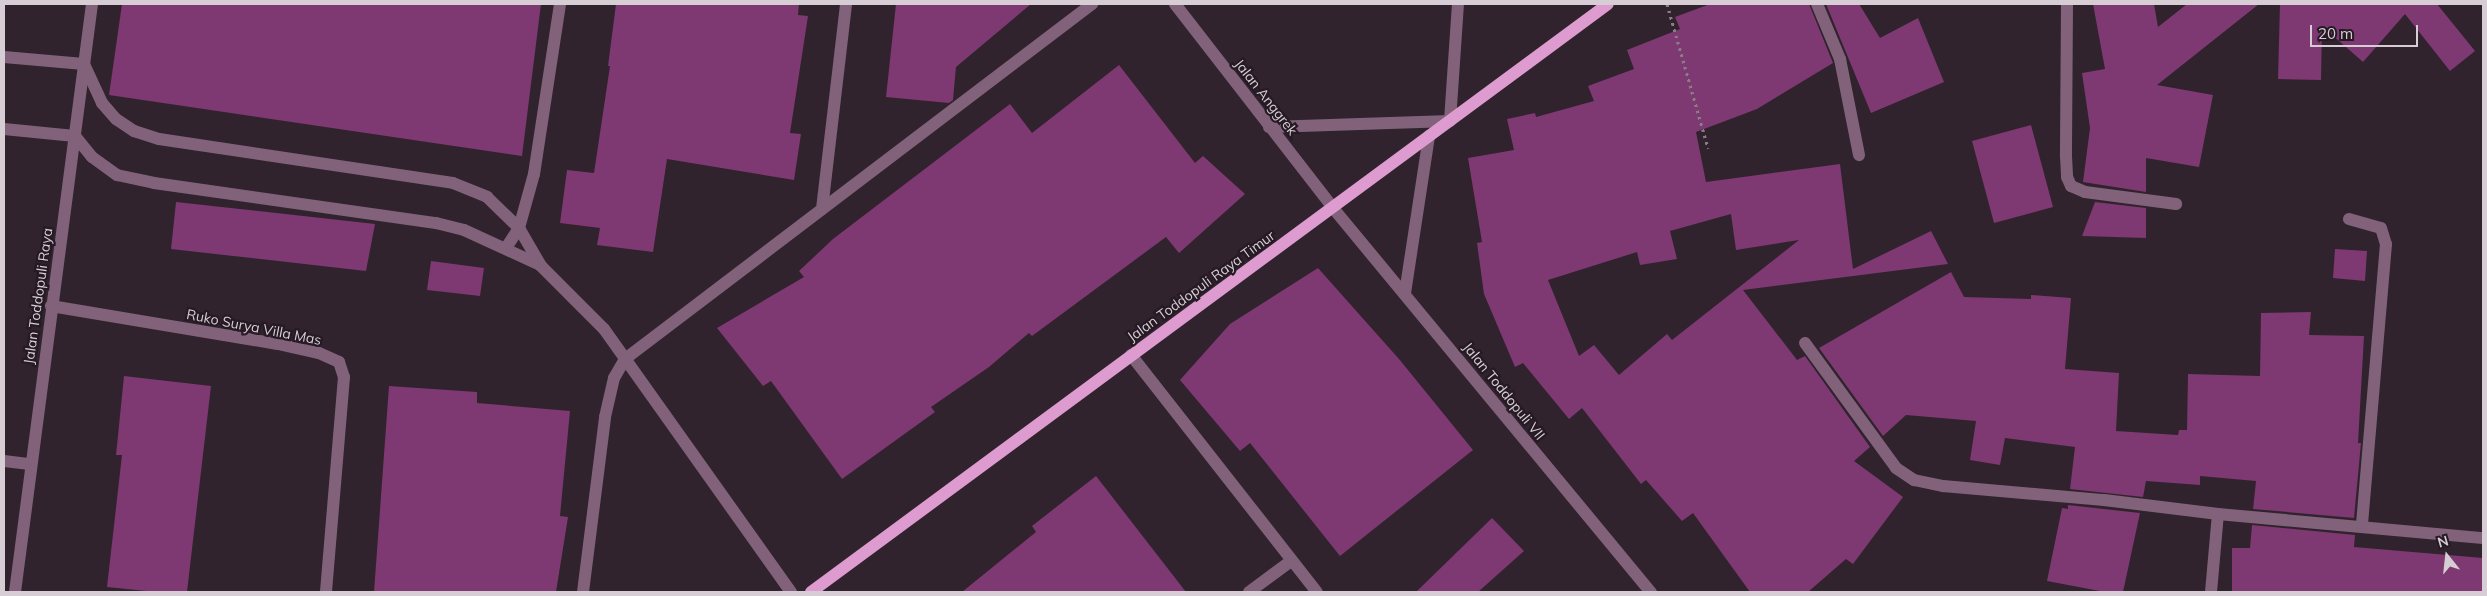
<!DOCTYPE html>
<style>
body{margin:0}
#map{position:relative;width:2487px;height:596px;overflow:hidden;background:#30232d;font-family:Mulish,sans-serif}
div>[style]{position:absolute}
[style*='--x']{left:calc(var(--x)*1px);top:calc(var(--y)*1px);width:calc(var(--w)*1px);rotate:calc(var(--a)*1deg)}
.building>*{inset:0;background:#7e3872}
.path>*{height:3px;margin-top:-1.5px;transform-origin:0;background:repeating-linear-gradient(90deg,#8a7f87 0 2.5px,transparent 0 6.5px)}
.minor>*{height:12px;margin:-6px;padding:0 6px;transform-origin:6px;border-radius:6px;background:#82627b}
.major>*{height:12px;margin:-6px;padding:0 6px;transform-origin:6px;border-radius:6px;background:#dd9bcf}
span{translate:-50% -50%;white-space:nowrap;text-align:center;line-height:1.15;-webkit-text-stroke:4.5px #261a24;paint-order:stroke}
.street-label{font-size:14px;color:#d7ced5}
.frame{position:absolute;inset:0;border:5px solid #d7ced5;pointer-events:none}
.north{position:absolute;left:2422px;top:531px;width:50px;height:50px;-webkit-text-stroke:4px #261a24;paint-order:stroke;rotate:344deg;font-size:14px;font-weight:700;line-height:20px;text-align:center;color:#d7ced5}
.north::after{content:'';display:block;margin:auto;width:18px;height:22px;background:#d7ced5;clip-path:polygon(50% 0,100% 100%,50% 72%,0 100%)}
.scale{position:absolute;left:2310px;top:25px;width:108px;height:22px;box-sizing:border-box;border:2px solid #d7ced5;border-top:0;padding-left:6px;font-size:15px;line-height:18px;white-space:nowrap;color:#d7ced5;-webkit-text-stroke:4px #261a24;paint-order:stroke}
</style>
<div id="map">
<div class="building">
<i style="clip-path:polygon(122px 4px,541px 4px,522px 156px,109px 95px)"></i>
<i style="clip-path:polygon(616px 4px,799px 4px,798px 15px,808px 16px,790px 133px,801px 134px,794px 180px,667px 159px,653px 252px,597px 245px,600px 228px,560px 223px,567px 170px,594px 173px,610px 66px,608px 66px)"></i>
<i style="clip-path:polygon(896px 4px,1031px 4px,956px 67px,953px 100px,949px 103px,886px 97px)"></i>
<i style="clip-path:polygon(evenodd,1710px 4px,1809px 4px,1833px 63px,1757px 109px,1696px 132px,1706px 182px,1840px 164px,1853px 269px,1931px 231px,1948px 264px,1743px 290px,1797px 360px,1805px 356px,1870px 447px,1854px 461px,1903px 497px,1853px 564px,1846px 559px,1808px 592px,1750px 592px,1693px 513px,1682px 521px,1646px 480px,1641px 484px,1582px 408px,1569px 419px,1523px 363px,1515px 367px,1484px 294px,1477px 243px,1482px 242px,1468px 158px,1514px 150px,1507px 119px,1535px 113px,1536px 117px,1594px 101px,1588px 86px,1634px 69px,1627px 50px,1680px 29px,1675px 17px,1710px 4px,1731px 214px,1736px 250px,1799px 240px,1672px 340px,1667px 334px,1619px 375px,1594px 345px,1579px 356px,1548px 280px,1637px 252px,1640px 265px,1677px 259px,1670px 231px,1731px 214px)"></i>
<i style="clip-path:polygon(1826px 4px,1859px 4px,1880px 38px,1918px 18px,1944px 82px,1871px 113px)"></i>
<i style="clip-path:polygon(2093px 4px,2154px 4px,2158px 27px,2187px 4px,2259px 4px,2157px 85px,2213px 95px,2199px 167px,2146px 158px,2146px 192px,2083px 182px,2090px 128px,2082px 73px,2105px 69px)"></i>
<i style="clip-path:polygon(2280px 4px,2437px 4px,2475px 51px,2450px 71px,2405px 14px,2363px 62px,2322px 26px,2321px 80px,2278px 79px)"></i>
<i style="clip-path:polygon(1119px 65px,1195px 163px,1203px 156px,1245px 194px,1179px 253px,1166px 237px,1032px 336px,1029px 333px,989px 367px,931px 407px,935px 412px,842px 479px,771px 381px,763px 386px,717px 328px,804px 277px,799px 271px,833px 239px,1010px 104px,1032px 133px)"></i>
<i style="clip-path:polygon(2031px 125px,2053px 207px,1994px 223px,1972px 141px)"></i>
<i style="clip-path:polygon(176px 202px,375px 224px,366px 271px,171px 249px)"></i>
<i style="clip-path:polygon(2095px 202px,2146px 208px,2146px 238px,2082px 236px)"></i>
<i style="clip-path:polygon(2335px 249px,2367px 251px,2365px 281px,2333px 278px)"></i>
<i style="clip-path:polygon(431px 261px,484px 268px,480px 296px,427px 290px)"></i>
<i style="clip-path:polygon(1318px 268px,1399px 359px,1473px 450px,1340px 556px,1250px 443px,1240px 451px,1180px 380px,1230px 324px)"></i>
<i style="clip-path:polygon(1951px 272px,1964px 297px,2031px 299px,2031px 295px,2071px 298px,2065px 369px,2119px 373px,2116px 431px,2178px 435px,2179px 430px,2187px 430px,2188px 374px,2260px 376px,2261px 313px,2311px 312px,2309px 335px,2364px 336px,2358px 443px,2361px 443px,2354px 518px,2253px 509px,2256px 481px,2200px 476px,2200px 485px,2146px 481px,2143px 497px,2070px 489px,2075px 447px,2005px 438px,2000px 465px,1970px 460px,1976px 421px,1906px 415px,1883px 436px,1819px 348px)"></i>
<i style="clip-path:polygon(124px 376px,211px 386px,187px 592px,156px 592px,107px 587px,122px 455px,116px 455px)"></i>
<i style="clip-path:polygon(389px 386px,477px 392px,477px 403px,570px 411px,560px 516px,568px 517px,556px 592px,374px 592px)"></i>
<i style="clip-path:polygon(1096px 476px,1186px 592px,962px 592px,1036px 532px,1032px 526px)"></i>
<i style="clip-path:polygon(2068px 505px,2140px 513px,2123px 592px,2105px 592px,2047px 581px,2062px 508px,2068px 509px)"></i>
<i style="clip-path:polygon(1492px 518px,1524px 551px,1478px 592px,1416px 592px)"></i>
<i style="clip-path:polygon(2252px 525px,2355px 535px,2354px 547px,2483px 558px,2483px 592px,2232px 592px,2232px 548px,2250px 548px)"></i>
</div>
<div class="path">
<i style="--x:1667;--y:4;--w:150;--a:74.1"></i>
</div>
<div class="minor">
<i style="--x:1175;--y:4;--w:258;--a:52.2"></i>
<i style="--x:1333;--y:208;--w:499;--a:50.4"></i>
<i style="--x:1817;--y:4;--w:60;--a:67.3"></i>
<i style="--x:1840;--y:59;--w:98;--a:78.8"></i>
<i style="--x:2067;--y:4;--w:152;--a:90.4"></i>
<i style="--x:2066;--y:156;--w:21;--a:87"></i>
<i style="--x:2067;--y:177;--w:10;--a:66"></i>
<i style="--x:2071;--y:186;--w:15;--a:23"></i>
<i style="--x:2085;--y:192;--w:92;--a:7.5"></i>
<i style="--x:4;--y:57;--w:80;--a:5"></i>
<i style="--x:84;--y:64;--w:43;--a:65.2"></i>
<i style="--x:102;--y:103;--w:21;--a:49"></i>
<i style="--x:116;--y:119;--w:22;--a:34"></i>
<i style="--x:134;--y:131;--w:26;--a:18"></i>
<i style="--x:159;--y:139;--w:297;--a:8.5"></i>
<i style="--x:453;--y:183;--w:37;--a:22"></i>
<i style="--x:487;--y:197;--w:45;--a:44.1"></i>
<i style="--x:519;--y:228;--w:44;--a:59.9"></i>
<i style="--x:541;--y:266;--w:89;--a:45"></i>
<i style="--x:604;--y:329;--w:323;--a:54.6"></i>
<i style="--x:1269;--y:127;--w:181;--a:-1.9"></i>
<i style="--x:1450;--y:121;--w:117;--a:-86.1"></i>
<i style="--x:4;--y:129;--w:71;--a:5.6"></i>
<i style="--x:75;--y:136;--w:27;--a:51"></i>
<i style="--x:92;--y:157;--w:31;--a:36"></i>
<i style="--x:117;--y:175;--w:38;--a:12"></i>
<i style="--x:154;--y:183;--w:285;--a:8.1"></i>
<i style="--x:436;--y:223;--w:29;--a:14"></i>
<i style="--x:464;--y:230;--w:84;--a:24.7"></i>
<i style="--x:822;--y:209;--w:206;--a:-83.3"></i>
<i style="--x:2349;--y:219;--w:33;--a:16"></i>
<i style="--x:2381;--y:228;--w:17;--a:73"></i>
<i style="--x:2386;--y:244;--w:282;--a:94.9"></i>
<i style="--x:506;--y:248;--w:24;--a:-57"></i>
<i style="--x:519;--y:228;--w:56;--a:-74.5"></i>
<i style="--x:534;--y:174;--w:172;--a:-81.3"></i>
<i style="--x:1405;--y:293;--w:159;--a:-81.3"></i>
<i style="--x:51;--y:306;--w:230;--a:9.5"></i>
<i style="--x:278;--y:344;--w:42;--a:12.4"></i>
<i style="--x:319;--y:353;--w:22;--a:24"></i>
<i style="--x:339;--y:362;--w:16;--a:72"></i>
<i style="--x:344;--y:377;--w:216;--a:94.8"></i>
<i style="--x:1805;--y:343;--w:155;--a:53.9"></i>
<i style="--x:1896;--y:468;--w:22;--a:34"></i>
<i style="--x:1914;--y:480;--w:30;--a:12"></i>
<i style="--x:1943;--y:486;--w:162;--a:5"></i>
<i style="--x:2104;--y:500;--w:115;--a:7"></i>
<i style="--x:2218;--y:514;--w:266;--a:5.2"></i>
<i style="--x:1131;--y:355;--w:301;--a:51.9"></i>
<i style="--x:4;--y:461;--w:26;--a:7"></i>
<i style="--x:15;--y:592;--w:593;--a:-82.54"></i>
<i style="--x:583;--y:592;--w:176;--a:-82.8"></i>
<i style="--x:605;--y:417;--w:40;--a:-77"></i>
<i style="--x:614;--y:378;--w:22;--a:-60"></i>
<i style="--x:625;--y:359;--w:587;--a:-37.24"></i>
<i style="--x:1249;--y:592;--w:52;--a:-36.4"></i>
<i style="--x:2211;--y:592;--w:78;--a:-84.9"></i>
</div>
<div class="major">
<i style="--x:811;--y:592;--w:990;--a:-36.42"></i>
</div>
<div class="street-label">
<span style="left:1266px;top:97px;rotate:52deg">Jalan Anggrek</span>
<span style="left:1201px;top:286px;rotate:-36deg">Jalan Toddopuli Raya Timur</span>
<span style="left:38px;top:296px;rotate:-82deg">Jalan Toddopuli Raya</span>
<span style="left:254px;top:327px;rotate:11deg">Ruko Surya Villa Mas</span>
<span style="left:1504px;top:391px;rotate:51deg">Jalan Toddopuli VII</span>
</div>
<div class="frame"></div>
<div class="north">N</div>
<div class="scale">20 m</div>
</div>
